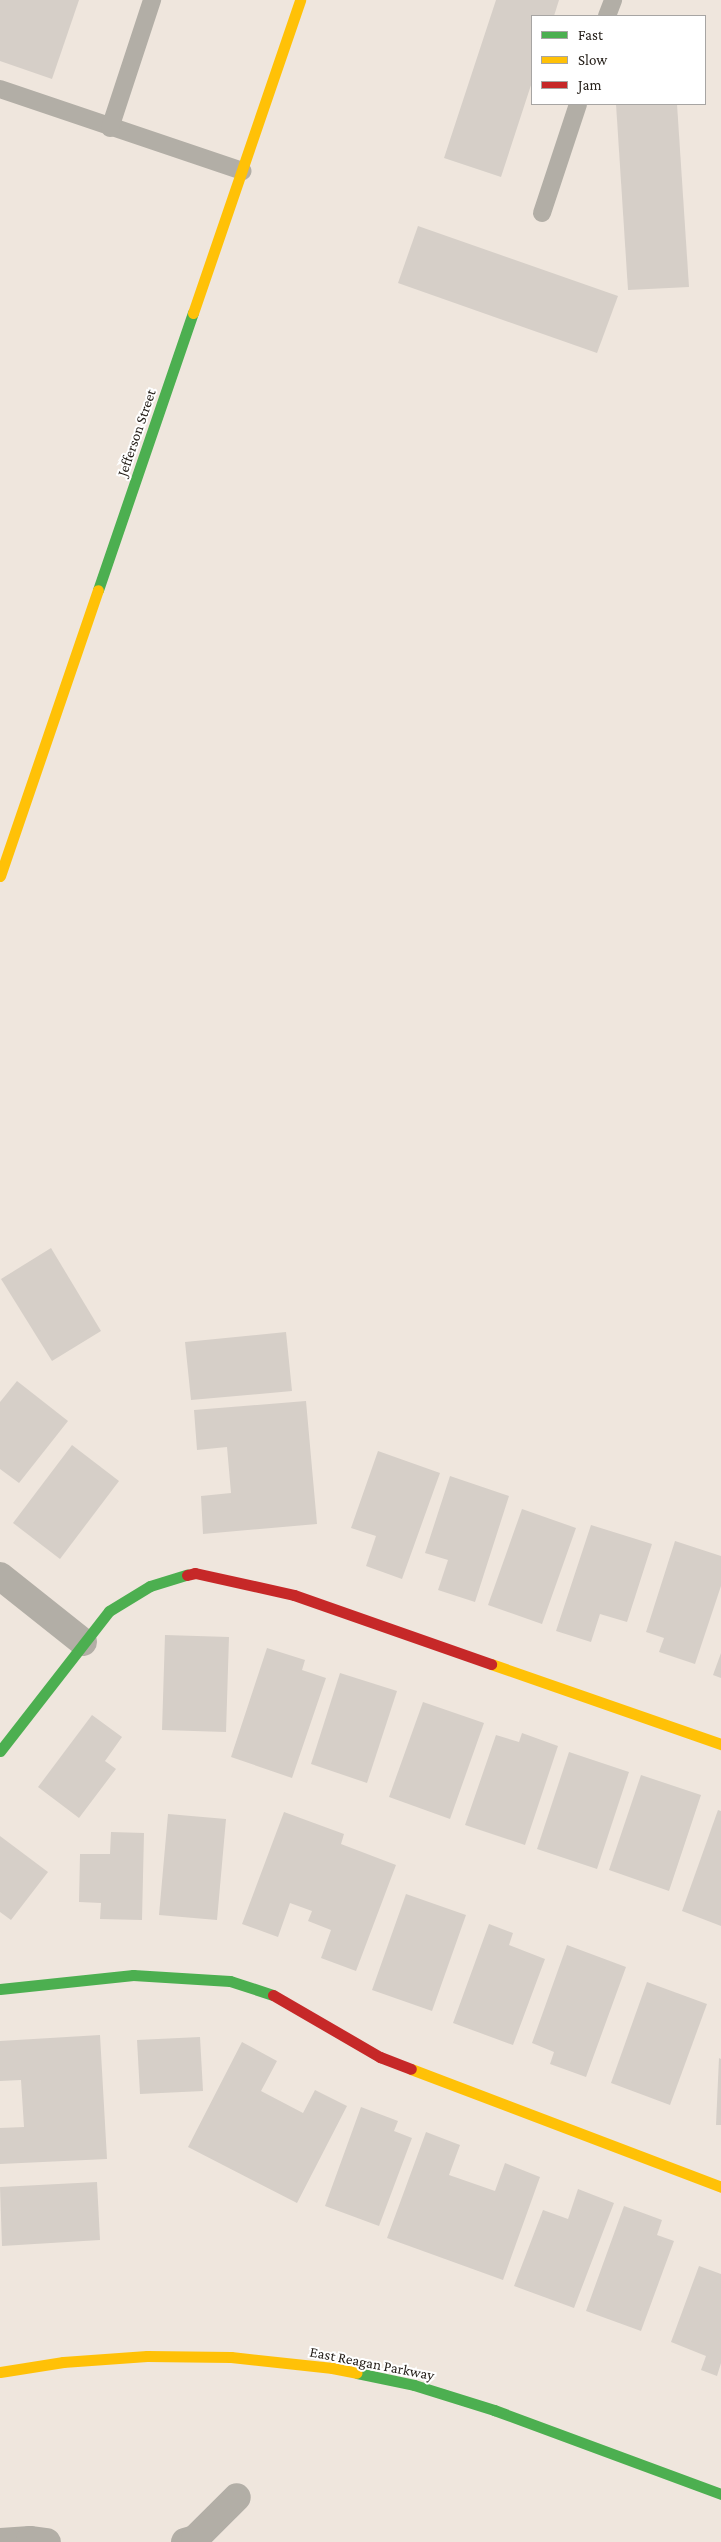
<!DOCTYPE html>
<style>
body{margin:0}
#map{position:relative;width:721px;height:2542px;overflow:hidden;background:#efe6dd;font-family:"Crimson Pro",serif}
div>[style]{position:absolute}
[style*='--x']{left:calc(var(--x)*1px);top:calc(var(--y)*1px);width:calc(var(--w)*1px);rotate:calc(var(--a)*1deg)}
.building>*{inset:0;background:#d6cfc8}
.lane>*{height:18px;margin:-9px;padding:0 9px;transform-origin:9px;border-radius:9px;background:#b2aea6}
.street>*{height:28px;margin:-14px;padding:0 14px;transform-origin:14px;border-radius:14px;background:#b2aea6}
.fast>*{height:11px;margin:-5.5px;padding:0 5.5px;transform-origin:5.5px;border-radius:5.5px;background:#4caf50}
.slow>*{height:11px;margin:-5.5px;padding:0 5.5px;transform-origin:5.5px;border-radius:5.5px;background:#ffc107}
.jam>*{height:11px;margin:-5.5px;padding:0 5.5px;transform-origin:5.5px;border-radius:5.5px;background:#c62828}
span{translate:-50% -50%;white-space:nowrap;text-align:center;line-height:1.15;-webkit-text-stroke:4px #fff;paint-order:stroke}
.street-label{font-size:15px;color:#241e18}
.legend{position:absolute;left:531px;top:15px;width:175px;height:90px;box-sizing:border-box;background:#fff;border:1px solid #a7a5a3;margin:0;padding:6px 9px;list-style:none;font-size:15px;color:#241e18}
.legend li{display:flex;align-items:center;gap:10px;height:25px}
.legend b{width:25px;border:1px solid #a7a5a3}
</style>
<div id="map">
<div class="building">
<i style="clip-path:polygon(0 0,79px 0,52px 79px,0 61px)"></i>
<i style="clip-path:polygon(496px 0,559px 0,554px 16px,532px 16px,532px 82px,501px 177px,444px 158px)"></i>
<i style="clip-path:polygon(616px 104px,677px 104px,689px 287px,628px 290px)"></i>
<i style="clip-path:polygon(418px 226px,618px 296px,597px 353px,398px 283px)"></i>
<i style="clip-path:polygon(51px 1248px,101px 1331px,52px 1361px,1px 1279px)"></i>
<i style="clip-path:polygon(286px 1332px,292px 1391px,191px 1400px,185px 1342px)"></i>
<i style="clip-path:polygon(17px 1381px,68px 1421px,19px 1483px,0 1469px,0 1402px)"></i>
<i style="clip-path:polygon(306px 1401px,317px 1524px,203px 1534px,201px 1496px,231px 1493px,227px 1447px,197px 1450px,194px 1410px)"></i>
<i style="clip-path:polygon(72px 1445px,119px 1481px,60px 1559px,13px 1523px)"></i>
<i style="clip-path:polygon(378px 1451px,440px 1473px,402px 1579px,366px 1566px,376px 1536px,351px 1528px)"></i>
<i style="clip-path:polygon(450px 1476px,509px 1496px,475px 1602px,438px 1590px,448px 1560px,425px 1553px)"></i>
<i style="clip-path:polygon(522px 1509px,576px 1528px,542px 1624px,488px 1605px)"></i>
<i style="clip-path:polygon(591px 1525px,652px 1544px,627px 1622px,600px 1614px,591px 1642px,556px 1631px)"></i>
<i style="clip-path:polygon(675px 1541px,721px 1556px,721px 1586px,695px 1664px,659px 1652px,664px 1638px,646px 1632px)"></i>
<i style="clip-path:polygon(165px 1635px,229px 1637px,226px 1732px,162px 1730px)"></i>
<i style="clip-path:polygon(267px 1648px,305px 1660px,302px 1670px,326px 1678px,292px 1778px,231px 1757px)"></i>
<i style="clip-path:polygon(721px 1653px,721px 1678px,713px 1675px)"></i>
<i style="clip-path:polygon(340px 1673px,397px 1691px,367px 1783px,311px 1764px)"></i>
<i style="clip-path:polygon(423px 1702px,484px 1723px,450px 1819px,389px 1797px)"></i>
<i style="clip-path:polygon(92px 1715px,122px 1737px,105px 1761px,116px 1769px,79px 1818px,38px 1787px)"></i>
<i style="clip-path:polygon(522px 1733px,558px 1746px,525px 1845px,465px 1825px,496px 1735px,519px 1742px)"></i>
<i style="clip-path:polygon(569px 1752px,629px 1772px,597px 1869px,537px 1849px)"></i>
<i style="clip-path:polygon(641px 1775px,701px 1795px,669px 1891px,609px 1870px)"></i>
<i style="clip-path:polygon(718px 1810px,721px 1811px,721px 1926px,682px 1911px)"></i>
<i style="clip-path:polygon(284px 1812px,344px 1834px,341px 1844px,396px 1865px,356px 1971px,321px 1958px,331px 1930px,308px 1921px,312px 1911px,290px 1903px,278px 1937px,242px 1924px)"></i>
<i style="clip-path:polygon(168px 1814px,226px 1819px,217px 1920px,159px 1915px)"></i>
<i style="clip-path:polygon(111px 1832px,144px 1833px,142px 1920px,100px 1919px,101px 1903px,79px 1902px,80px 1854px,110px 1854px)"></i>
<i style="clip-path:polygon(0 1836px,48px 1872px,11px 1920px,0 1912px)"></i>
<i style="clip-path:polygon(406px 1894px,466px 1915px,432px 2011px,372px 1990px)"></i>
<i style="clip-path:polygon(489px 1924px,513px 1933px,509px 1945px,545px 1959px,513px 2045px,453px 2023px)"></i>
<i style="clip-path:polygon(567px 1945px,626px 1967px,586px 2077px,550px 2064px,554px 2052px,532px 2043px)"></i>
<i style="clip-path:polygon(647px 1982px,707px 2004px,670px 2105px,611px 2083px)"></i>
<i style="clip-path:polygon(100px 2035px,107px 2159px,0 2164px,0 2128px,24px 2127px,21px 2080px,0 2081px,0 2041px)"></i>
<i style="clip-path:polygon(200px 2037px,203px 2091px,140px 2094px,137px 2040px)"></i>
<i style="clip-path:polygon(242px 2042px,277px 2061px,261px 2091px,303px 2113px,315px 2090px,347px 2106px,297px 2203px,188px 2147px)"></i>
<i style="clip-path:polygon(719px 2058px,721px 2059px,721px 2125px,716px 2125px)"></i>
<i style="clip-path:polygon(361px 2107px,398px 2121px,394px 2131px,412px 2138px,379px 2226px,325px 2206px)"></i>
<i style="clip-path:polygon(426px 2132px,460px 2145px,449px 2175px,495px 2191px,505px 2163px,540px 2177px,503px 2280px,387px 2238px)"></i>
<i style="clip-path:polygon(97px 2182px,100px 2240px,2px 2246px,0 2187px)"></i>
<i style="clip-path:polygon(578px 2189px,614px 2203px,574px 2308px,514px 2286px,543px 2210px,568px 2219px)"></i>
<i style="clip-path:polygon(624px 2206px,662px 2220px,657px 2235px,674px 2241px,641px 2331px,586px 2311px)"></i>
<i style="clip-path:polygon(699px 2266px,721px 2274px,721px 2363px,717px 2376px,701px 2370px,706px 2356px,671px 2342px)"></i>
</div>
<div class="lane">
<i style="--x:607;--y:16;--w:17;--a:-69"></i>
<i style="--x:0;--y:89;--w:256;--a:18.7"></i>
<i style="--x:110;--y:128;--w:135;--a:-71.8"></i>
<i style="--x:542;--y:213;--w:115;--a:-71.7"></i>
</div>
<div class="street">
<i style="--x:0;--y:1576;--w:106;--a:38.5"></i>
<i style="--x:0;--y:2542;--w:30;--a:-4"></i>
<i style="--x:30;--y:2540;--w:17;--a:7"></i>
<i style="--x:185;--y:2542;--w:10;--a:-17"></i>
<i style="--x:195;--y:2539;--w:59;--a:-45"></i>
</div>
<div class="fast">
<i style="--x:98;--y:590;--w:293;--a:-71.1"></i>
<i style="--x:0;--y:1751;--w:177;--a:-52.1"></i>
<i style="--x:109;--y:1611;--w:48;--a:-31.4"></i>
<i style="--x:150;--y:1586;--w:39;--a:-17"></i>
<i style="--x:0;--y:1989;--w:134;--a:-6"></i>
<i style="--x:133;--y:1975;--w:97;--a:3.5"></i>
<i style="--x:230;--y:1981;--w:45;--a:18"></i>
<i style="--x:357;--y:2373;--w:58;--a:11.9"></i>
<i style="--x:414;--y:2385;--w:84;--a:17.4"></i>
<i style="--x:494;--y:2410;--w:242;--a:20.3"></i>
</div>
<div class="slow">
<i style="--x:193;--y:313;--w:331;--a:-71.1"></i>
<i style="--x:0;--y:876;--w:302;--a:-71.1"></i>
<i style="--x:491;--y:1664;--w:244;--a:19.2"></i>
<i style="--x:411;--y:2069;--w:332;--a:20.8"></i>
<i style="--x:0;--y:2372;--w:64;--a:-9"></i>
<i style="--x:63;--y:2362;--w:84;--a:-4.1"></i>
<i style="--x:147;--y:2356;--w:84;--a:0.7"></i>
<i style="--x:231;--y:2357;--w:102;--a:6.2"></i>
<i style="--x:332;--y:2368;--w:25;--a:11"></i>
</div>
<div class="jam">
<i style="--x:187;--y:1575;--w:8;--a:-14"></i>
<i style="--x:195;--y:1573;--w:101;--a:12.5"></i>
<i style="--x:294;--y:1595;--w:209;--a:19.3"></i>
<i style="--x:273;--y:1995;--w:124;--a:30.1"></i>
<i style="--x:380;--y:2057;--w:33;--a:21"></i>
</div>
<div class="street-label">
<span style="left:137px;top:433px;rotate:-71deg">Jefferson Street</span>
<span style="left:372px;top:2364px;rotate:11deg">East Reagan Parkway</span>
</div>
<ul class="legend">
<li><b style="height:6px;background:#4caf50"></b>Fast</li>
<li><b style="height:6px;background:#ffc107"></b>Slow</li>
<li><b style="height:6px;background:#c62828"></b>Jam</li>
</ul>
</div>
